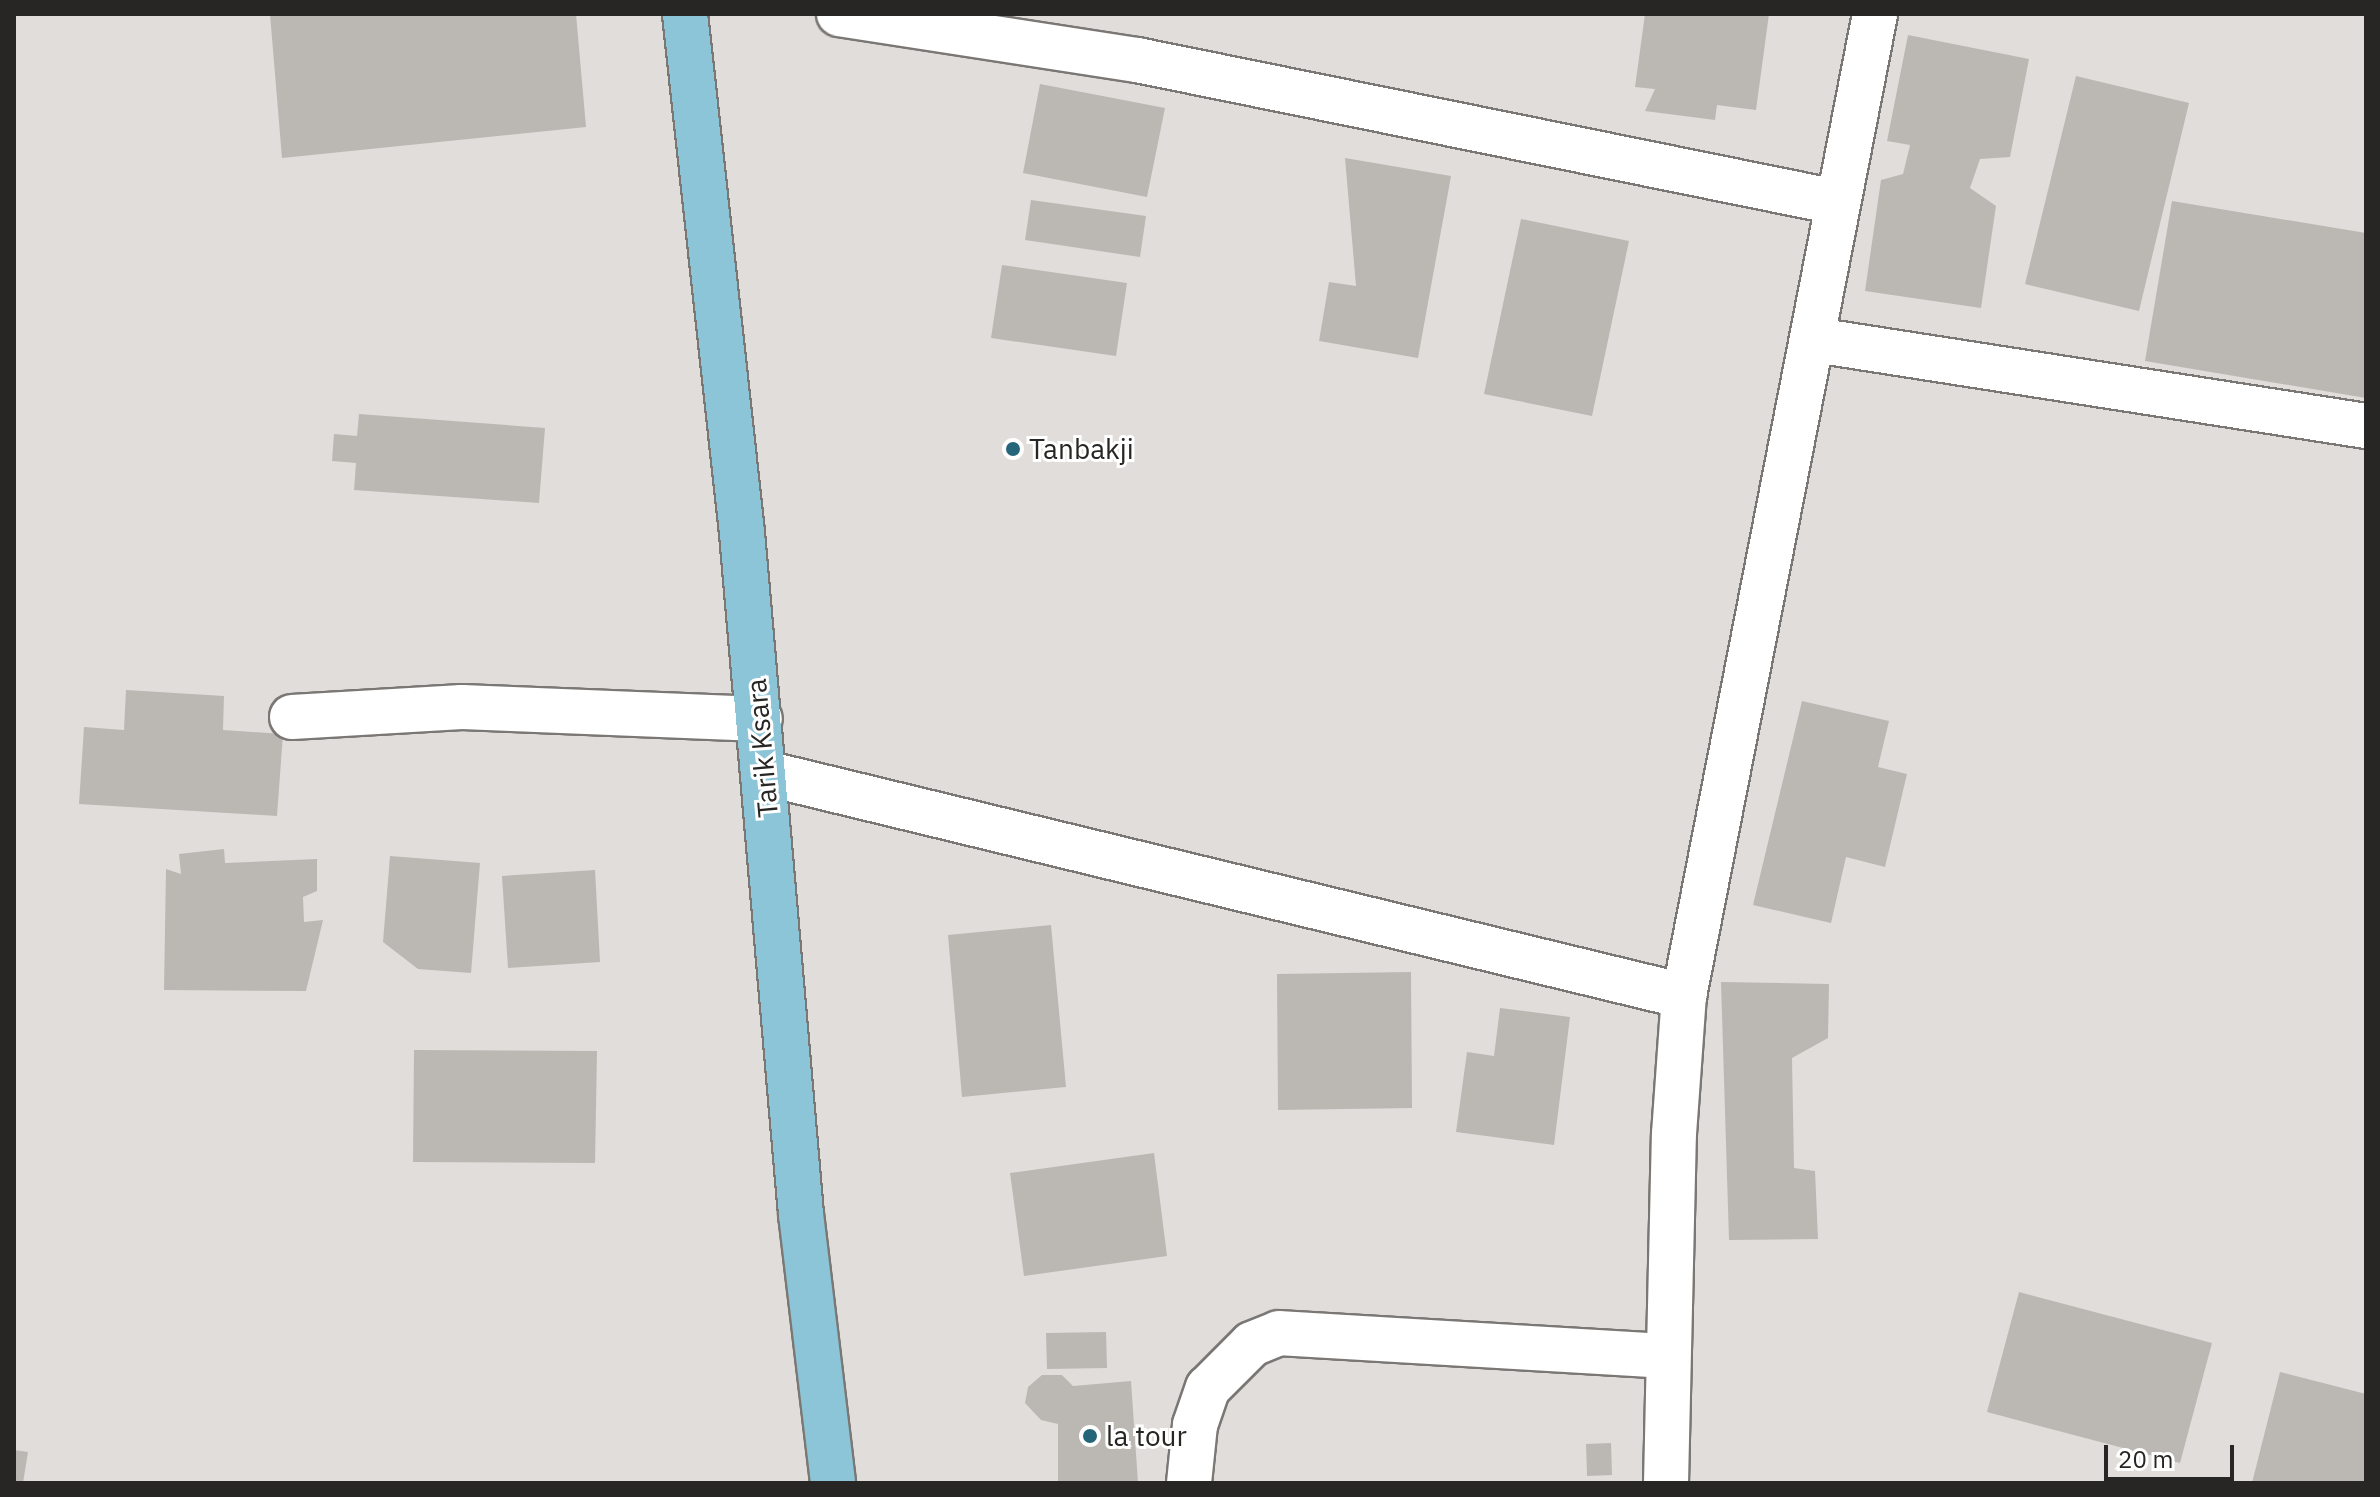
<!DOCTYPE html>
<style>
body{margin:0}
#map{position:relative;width:2380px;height:1497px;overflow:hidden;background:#e1ddda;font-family:"IBM Plex Sans",sans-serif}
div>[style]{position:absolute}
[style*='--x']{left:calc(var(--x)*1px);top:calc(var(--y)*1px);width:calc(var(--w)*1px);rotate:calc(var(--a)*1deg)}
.building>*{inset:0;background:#bbb8b4}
.roads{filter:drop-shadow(2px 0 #7a7774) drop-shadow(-2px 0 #7a7774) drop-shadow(0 2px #7a7774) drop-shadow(0 -2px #7a7774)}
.minor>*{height:44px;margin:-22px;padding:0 22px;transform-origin:22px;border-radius:22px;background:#fff}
.major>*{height:44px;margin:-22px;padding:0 22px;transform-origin:22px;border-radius:22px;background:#8cc5d7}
.dots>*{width:22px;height:22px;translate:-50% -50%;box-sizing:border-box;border:4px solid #fff;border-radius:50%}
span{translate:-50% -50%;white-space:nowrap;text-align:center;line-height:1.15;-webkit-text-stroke:6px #fff;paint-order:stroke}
.poi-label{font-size:28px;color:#272624}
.left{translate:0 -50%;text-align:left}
.street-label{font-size:28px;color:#272624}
.frame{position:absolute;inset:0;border:16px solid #272624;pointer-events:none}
.scale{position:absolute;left:2104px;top:1445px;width:130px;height:36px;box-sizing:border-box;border:4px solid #272624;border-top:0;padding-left:10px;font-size:24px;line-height:28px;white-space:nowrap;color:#272624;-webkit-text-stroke:6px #fff;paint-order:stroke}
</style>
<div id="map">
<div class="building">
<i style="clip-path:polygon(270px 14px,576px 14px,586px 127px,282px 158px)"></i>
<i style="clip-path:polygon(1645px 14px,1769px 14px,1756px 110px,1717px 105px,1715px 120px,1645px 111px,1655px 89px,1635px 87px)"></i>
<i style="clip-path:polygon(1908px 35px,2029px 59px,2010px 157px,1980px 159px,1970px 188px,1996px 206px,1981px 308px,1865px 291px,1881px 180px,1903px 174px,1910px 145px,1887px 141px)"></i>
<i style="clip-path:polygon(2076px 76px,2189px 103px,2139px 311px,2025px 284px)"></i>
<i style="clip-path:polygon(1040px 84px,1165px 108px,1147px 197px,1023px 173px)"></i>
<i style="clip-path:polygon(1345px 158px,1451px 176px,1418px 358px,1319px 341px,1329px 282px,1356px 286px)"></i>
<i style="clip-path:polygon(1031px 200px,1146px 216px,1140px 257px,1025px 240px)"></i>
<i style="clip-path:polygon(2172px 201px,2366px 233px,2366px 398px,2145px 361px)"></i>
<i style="clip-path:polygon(1521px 219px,1629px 241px,1592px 416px,1484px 394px)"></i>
<i style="clip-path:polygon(1002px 265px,1127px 283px,1116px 356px,991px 338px)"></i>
<i style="clip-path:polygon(359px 414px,545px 428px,539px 503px,354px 490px,356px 463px,332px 461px,334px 434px,357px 436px)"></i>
<i style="clip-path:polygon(126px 690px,224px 696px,223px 730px,283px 734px,277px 816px,79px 804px,84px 727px,124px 730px)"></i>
<i style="clip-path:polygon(1802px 701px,1889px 721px,1878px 767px,1907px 774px,1885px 867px,1846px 857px,1831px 923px,1753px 905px)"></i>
<i style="clip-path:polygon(224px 849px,225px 863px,317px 859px,317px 891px,303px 897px,304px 922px,323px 920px,306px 991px,164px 990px,166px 869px,181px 874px,179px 854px)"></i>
<i style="clip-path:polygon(390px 856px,480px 863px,471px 973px,418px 969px,383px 942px)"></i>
<i style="clip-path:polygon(595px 870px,600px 962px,508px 968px,502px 876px)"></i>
<i style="clip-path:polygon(1051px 925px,1066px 1087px,962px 1097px,948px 935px)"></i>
<i style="clip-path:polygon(1411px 972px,1412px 1108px,1278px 1110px,1277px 974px)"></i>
<i style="clip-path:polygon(1721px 982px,1829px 984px,1828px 1038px,1792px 1058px,1794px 1168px,1815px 1171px,1818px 1239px,1729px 1240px)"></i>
<i style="clip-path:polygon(1500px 1008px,1570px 1017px,1554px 1145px,1456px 1132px,1467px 1052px,1494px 1056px)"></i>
<i style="clip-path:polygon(414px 1050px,597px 1051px,595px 1163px,413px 1162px)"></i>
<i style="clip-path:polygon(1154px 1153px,1167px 1256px,1024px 1276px,1010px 1173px)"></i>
<i style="clip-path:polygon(2019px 1292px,2212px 1343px,2180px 1463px,1987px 1412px)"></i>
<i style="clip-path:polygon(1106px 1332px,1107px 1368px,1047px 1369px,1046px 1333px)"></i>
<i style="clip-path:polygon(2280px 1372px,2366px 1394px,2366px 1483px,2252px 1483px)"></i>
<i style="clip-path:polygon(1042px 1375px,1062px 1375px,1073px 1386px,1131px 1381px,1138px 1483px,1058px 1483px,1058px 1424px,1041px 1420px,1025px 1403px,1028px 1387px)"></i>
<i style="clip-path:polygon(1611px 1443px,1612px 1475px,1587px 1476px,1586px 1444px)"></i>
<i style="clip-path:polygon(14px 1450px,28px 1452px,23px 1483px,14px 1483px)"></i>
</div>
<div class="roads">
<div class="minor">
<i style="--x:839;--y:14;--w:302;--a:8.8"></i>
<i style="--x:1137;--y:60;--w:713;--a:11.48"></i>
<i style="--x:1815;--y:340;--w:558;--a:8.87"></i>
<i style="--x:292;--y:717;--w:170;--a:-3.4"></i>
<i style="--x:462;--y:707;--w:298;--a:2.3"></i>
<i style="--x:765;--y:773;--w:946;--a:13.64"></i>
<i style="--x:1189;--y:1483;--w:58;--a:-84.1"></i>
<i style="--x:1195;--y:1425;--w:39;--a:-71"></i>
<i style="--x:1208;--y:1388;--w:62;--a:-45"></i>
<i style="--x:1252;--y:1344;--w:29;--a:-22"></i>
<i style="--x:1279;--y:1333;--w:389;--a:3.4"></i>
<i style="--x:1666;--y:1483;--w:349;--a:-88.7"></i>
<i style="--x:1674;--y:1134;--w:138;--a:-85.9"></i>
<i style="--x:1684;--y:996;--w:1000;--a:-78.99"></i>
</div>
<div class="major">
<i style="--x:685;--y:14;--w:522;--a:83.73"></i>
<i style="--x:742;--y:533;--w:684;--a:85.05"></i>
<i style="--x:801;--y:1214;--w:271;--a:83.2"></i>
</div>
</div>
<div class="dots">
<i style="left:1013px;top:449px;background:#246579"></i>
<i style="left:1090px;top:1436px;background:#246579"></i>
</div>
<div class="poi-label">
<span class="left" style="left:1029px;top:449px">Tanbakji</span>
<span class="left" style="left:1106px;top:1436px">la tour</span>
</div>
<div class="street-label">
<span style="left:762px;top:748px;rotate:-95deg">Tarik Ksara</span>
</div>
<div class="frame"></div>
<div class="scale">20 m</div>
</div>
